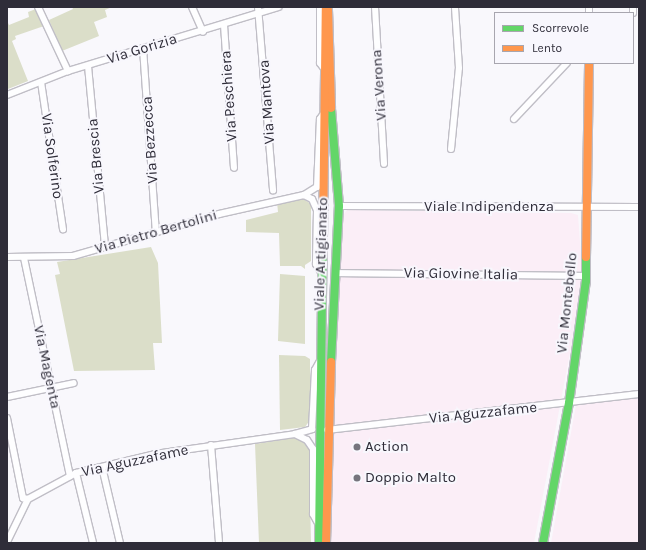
<!DOCTYPE html>
<style>
body{margin:0}
#map{position:relative;width:646px;height:550px;overflow:hidden;background:#f9f8fc;font-family:Karla,sans-serif}
div>[style]{position:absolute}
[style*='--x']{left:calc(var(--x)*1px);top:calc(var(--y)*1px);width:calc(var(--w)*1px);rotate:calc(var(--a)*1deg)}
.industrial>*{inset:0;background:#fbeef7}
.green>*{inset:0;background:#dbdec9}
.roads{filter:drop-shadow(1px 0 #c0bec6) drop-shadow(-1px 0 #c0bec6) drop-shadow(0 1px #c0bec6) drop-shadow(0 -1px #c0bec6)}
.street>*{height:6px;margin:-3px;padding:0 3px;transform-origin:3px;border-radius:3px;background:#fefeff}
.fast>*{height:8px;margin:-4px;padding:0 4px;transform-origin:4px;border-radius:4px;background:#63d668}
.slow>*{height:8px;margin:-4px;padding:0 4px;transform-origin:4px;border-radius:4px;background:#ff974d}
.dots>*{width:11px;height:11px;translate:-50% -50%;box-sizing:border-box;border:2px solid #f8f7fd;border-radius:50%}
span{translate:-50% -50%;white-space:nowrap;text-align:center;line-height:1.15;-webkit-text-stroke:4px #f8f7fd;paint-order:stroke}
.street-label{font-size:15px;color:#2f2d39}
.poi-label{font-size:15px;color:#2f2d39}
.left{translate:0 -50%;text-align:left}
.frame{position:absolute;inset:0;border:8px solid #2f2d39;pointer-events:none}
.legend{position:absolute;left:494px;top:12px;width:140px;height:52px;box-sizing:border-box;background:#f8f7fd;border:1px solid #a8a6af;margin:0;padding:5px 7px;list-style:none;font-size:12px;color:#2f2d39}
.legend li{display:flex;align-items:center;gap:8px;height:20px}
.legend b{width:20px;border:1px solid #a8a6af}
</style>
<div id="map">
<div class="industrial">
<i style="clip-path:polygon(347px 210px,571px 213px,578px 215px,582px 269px,572px 342px,534px 543px,327px 543px,329px 435px,341px 218px)"></i>
<i style="clip-path:polygon(639px 398px,639px 543px,551px 543px,576px 405px)"></i>
</div>
<div class="green">
<i style="clip-path:polygon(72px 7px,112px 7px,105px 10px,107px 17px,94px 22px,99px 36px,62px 51px,49px 20px,73px 9px)"></i>
<i style="clip-path:polygon(36px 9px,44px 26px,15px 36px,16px 39px,12px 41px,28px 81px,8px 89px,7px 21px,9px 25px,29px 17px,28px 12px)"></i>
<i style="clip-path:polygon(300px 197px,311px 204px,311px 261px,305px 265px,305px 269px,301px 266px,280px 266px,279px 233px,246px 232px,246px 220px,278px 212px,277px 202px)"></i>
<i style="clip-path:polygon(151px 247px,158px 263px,162px 343px,153px 343px,155px 370px,74px 371px,55px 275px,60px 274px,57px 262px)"></i>
<i style="clip-path:polygon(280px 274px,305px 276px,305px 344px,278px 341px)"></i>
<i style="clip-path:polygon(279px 355px,305px 356px,310px 359px,310px 420px,305px 427px,280px 430px)"></i>
<i style="clip-path:polygon(294px 438px,303px 440px,309px 449px,311px 543px,259px 543px,255px 444px)"></i>
</div>
<div class="roads">
<div class="street">
<i style="--x:38;--y:7;--w:71;--a:64.9"></i>
<i style="--x:192;--y:7;--w:27;--a:66"></i>
<i style="--x:258;--y:7;--w:184;--a:85.3"></i>
<i style="--x:320;--y:7;--w:56;--a:90"></i>
<i style="--x:320;--y:63;--w:9;--a:54"></i>
<i style="--x:375;--y:7;--w:157;--a:86.7"></i>
<i style="--x:589;--y:7;--w:6;--a:90"></i>
<i style="--x:633;--y:7;--w:6;--a:90"></i>
<i style="--x:224;--y:25;--w:143;--a:86"></i>
<i style="--x:143;--y:48;--w:184;--a:86"></i>
<i style="--x:88;--y:66;--w:181;--a:84.6"></i>
<i style="--x:41;--y:82;--w:149;--a:81.5"></i>
<i style="--x:7;--y:95;--w:66;--a:-21.5"></i>
<i style="--x:68;--y:71;--w:220;--a:-16.9"></i>
<i style="--x:514;--y:119;--w:77;--a:-46.6"></i>
<i style="--x:451;--y:149;--w:81;--a:-84.4"></i>
<i style="--x:459;--y:68;--w:61;--a:-93.8"></i>
<i style="--x:304;--y:195;--w:9;--a:27"></i>
<i style="--x:312;--y:199;--w:12;--a:66"></i>
<i style="--x:317;--y:210;--w:54;--a:91.1"></i>
<i style="--x:316;--y:264;--w:12;--a:59"></i>
<i style="--x:339;--y:206;--w:300;--a:0.2"></i>
<i style="--x:7;--y:257;--w:66;--a:-0.9"></i>
<i style="--x:73;--y:256;--w:152;--a:-16"></i>
<i style="--x:219;--y:214;--w:87;--a:-12.6"></i>
<i style="--x:304;--y:195;--w:15;--a:-32"></i>
<i style="--x:317;--y:187;--w:68;--a:-87.5"></i>
<i style="--x:320;--y:119;--w:7;--a:-56"></i>
<i style="--x:24;--y:258;--w:223;--a:78.1"></i>
<i style="--x:335;--y:273;--w:251;--a:0.7"></i>
<i style="--x:7;--y:397;--w:68;--a:-11.8"></i>
<i style="--x:7;--y:418;--w:82;--a:78.7"></i>
<i style="--x:23;--y:498;--w:5;--a:11"></i>
<i style="--x:327;--y:430;--w:314;--a:-6.6"></i>
<i style="--x:295;--y:434;--w:13;--a:27"></i>
<i style="--x:307;--y:440;--w:11;--a:56"></i>
<i style="--x:313;--y:449;--w:65;--a:90"></i>
<i style="--x:313;--y:514;--w:10;--a:61"></i>
<i style="--x:211;--y:445;--w:98;--a:85.3"></i>
<i style="--x:102;--y:467;--w:78;--a:76.7"></i>
<i style="--x:76;--y:473;--w:72;--a:76.3"></i>
<i style="--x:7;--y:542;--w:48;--a:-64"></i>
<i style="--x:28;--y:499;--w:55;--a:-28.4"></i>
<i style="--x:76;--y:473;--w:81;--a:-13.5"></i>
<i style="--x:155;--y:454;--w:141;--a:-8.1"></i>
<i style="--x:295;--y:434;--w:18;--a:-16"></i>
<i style="--x:312;--y:429;--w:59;--a:-87.1"></i>
<i style="--x:315;--y:370;--w:10;--a:-61"></i>
</div>
<div class="fast">
<i style="--x:331;--y:362;--w:156;--a:-87.1"></i>
<i style="--x:339;--y:206;--w:98;--a:-94.7"></i>
<i style="--x:319;--y:543;--w:306;--a:-89.3"></i>
<i style="--x:543;--y:543;--w:142;--a:-79.5"></i>
<i style="--x:569;--y:403;--w:123;--a:-82.1"></i>
<i style="--x:586;--y:281;--w:24;--a:-90"></i>
</div>
<div class="slow">
<i style="--x:328;--y:10;--w:98;--a:88.2"></i>
<i style="--x:323;--y:237;--w:230;--a:-89.3"></i>
<i style="--x:586;--y:257;--w:194;--a:-89.1"></i>
<i style="--x:326;--y:543;--w:181;--a:-88.4"></i>
</div>
</div>
<div class="dots">
<i style="left:357px;top:447px;background:#76747d"></i>
<i style="left:357px;top:478px;background:#76747d"></i>
</div>
<div class="street-label">
<span style="left:142px;top:49px;rotate:-17deg">Via Gorizia</span>
<span style="left:379px;top:85px;rotate:-94deg">Via Verona</span>
<span style="left:229px;top:96px;rotate:-94deg">Via Peschiera</span>
<span style="left:267px;top:102px;rotate:-94deg">Via Mantova</span>
<span style="left:150px;top:140px;rotate:-94deg">Via Bezzecca</span>
<span style="left:52px;top:156px;rotate:82deg">Via Solferino</span>
<span style="left:96px;top:156px;rotate:-95deg">Via Brescia</span>
<span style="left:489px;top:207px">Viale Indipendenza</span>
<span style="left:156px;top:232px;rotate:-16deg">Via Pietro Bertolini</span>
<span style="left:321px;top:254px;rotate:-88deg">Viale Artigianato</span>
<span style="left:461px;top:274px;rotate:1deg">Via Giovine Italia</span>
<span style="left:567px;top:303px;rotate:-84deg">Via Montebello</span>
<span style="left:47px;top:367px;rotate:78deg">Via Magenta</span>
<span style="left:483px;top:413px;rotate:-6deg">Via Aguzzafame</span>
<span style="left:135px;top:461px;rotate:-12deg">Via Aguzzafame</span>
</div>
<div class="poi-label">
<span class="left" style="left:365px;top:447px">Action</span>
<span class="left" style="left:365px;top:478px">Doppio Malto</span>
</div>
<div class="frame"></div>
<ul class="legend">
<li><b style="height:5px;background:#63d668"></b>Scorrevole</li>
<li><b style="height:5px;background:#ff974d"></b>Lento</li>
</ul>
</div>
